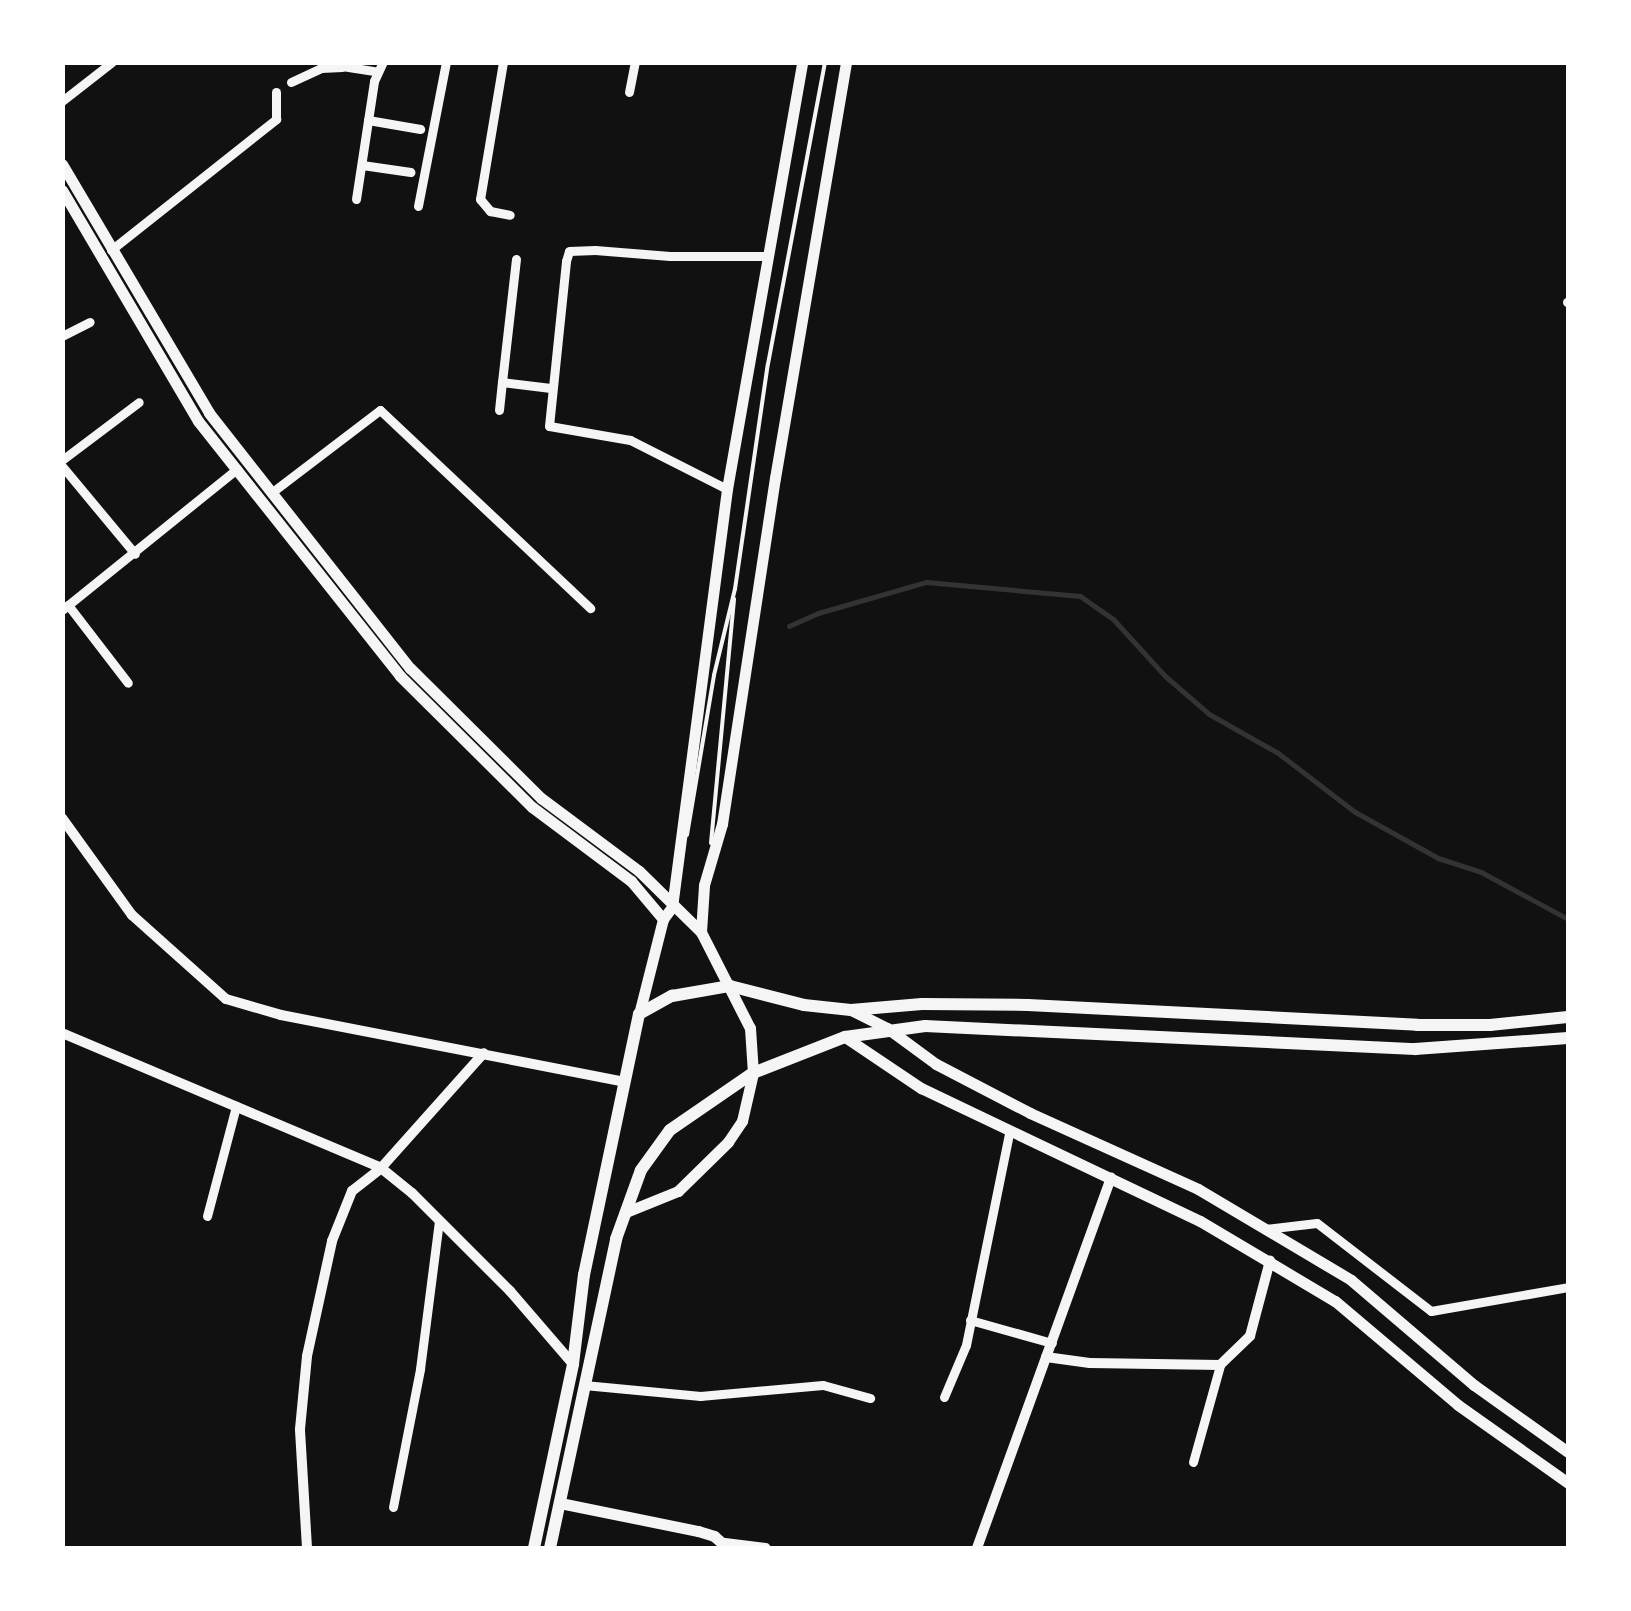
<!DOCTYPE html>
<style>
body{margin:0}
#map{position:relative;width:1631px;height:1611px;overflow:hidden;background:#111;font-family:Overpass,sans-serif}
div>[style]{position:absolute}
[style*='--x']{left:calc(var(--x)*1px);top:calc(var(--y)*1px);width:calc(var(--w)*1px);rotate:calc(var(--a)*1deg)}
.stream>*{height:5px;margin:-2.5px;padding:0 2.5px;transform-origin:2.5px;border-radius:2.5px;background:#333}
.service>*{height:4px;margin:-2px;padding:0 2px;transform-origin:2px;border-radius:2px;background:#f5f5f5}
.minor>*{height:9px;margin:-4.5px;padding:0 4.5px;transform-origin:4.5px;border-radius:4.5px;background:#f5f5f5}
.tertiary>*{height:10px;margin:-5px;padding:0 5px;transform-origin:5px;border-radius:5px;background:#f5f5f5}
.secondary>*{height:11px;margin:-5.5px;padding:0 5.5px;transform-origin:5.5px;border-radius:5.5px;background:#f5f5f5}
.primary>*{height:12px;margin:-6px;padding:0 6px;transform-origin:6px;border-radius:6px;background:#f5f5f5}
span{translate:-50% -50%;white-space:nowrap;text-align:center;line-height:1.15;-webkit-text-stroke:10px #fff;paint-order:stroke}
.frame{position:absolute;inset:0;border:65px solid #fff;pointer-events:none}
</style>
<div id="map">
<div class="stream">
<i style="--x:789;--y:626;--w:32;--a:-24"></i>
<i style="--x:818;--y:613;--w:112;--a:-16"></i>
<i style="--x:926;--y:582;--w:155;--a:5.2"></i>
<i style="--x:1080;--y:596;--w:40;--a:34.9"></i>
<i style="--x:1113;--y:619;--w:77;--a:47.6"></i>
<i style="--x:1165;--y:676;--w:58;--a:40.8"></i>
<i style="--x:1209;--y:714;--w:79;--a:29.5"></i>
<i style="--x:1278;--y:753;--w:97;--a:37.5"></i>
<i style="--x:1355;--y:812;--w:95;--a:29"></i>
<i style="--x:1438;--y:858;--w:45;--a:18"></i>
<i style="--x:1481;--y:872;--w:99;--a:28.4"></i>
</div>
<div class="service">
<i style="--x:687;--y:835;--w:162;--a:-80.4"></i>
<i style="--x:714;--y:675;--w:89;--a:-76.3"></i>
<i style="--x:735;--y:589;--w:227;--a:-81.7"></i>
<i style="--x:768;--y:364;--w:307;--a:-79.3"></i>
<i style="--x:711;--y:843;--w:245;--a:-84.6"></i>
</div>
<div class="minor">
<i style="--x:503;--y:62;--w:139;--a:99.5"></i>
<i style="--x:480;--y:199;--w:16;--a:50"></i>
<i style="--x:490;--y:211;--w:20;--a:11"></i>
<i style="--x:342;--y:66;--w:36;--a:9"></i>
<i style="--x:291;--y:82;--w:33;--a:-25"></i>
<i style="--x:321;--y:68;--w:21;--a:-3"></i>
<i style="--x:629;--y:92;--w:31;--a:-79"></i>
<i style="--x:62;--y:101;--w:63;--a:-38"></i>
<i style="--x:368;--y:120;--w:53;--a:9.8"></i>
<i style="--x:362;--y:165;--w:49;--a:8.3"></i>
<i style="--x:356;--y:199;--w:119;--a:-81.3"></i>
<i style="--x:374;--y:81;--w:21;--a:-65"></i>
<i style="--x:418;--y:206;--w:147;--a:-79"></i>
<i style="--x:111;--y:250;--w:211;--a:-38.4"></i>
<i style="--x:276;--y:119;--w:27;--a:-90"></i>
<i style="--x:516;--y:259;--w:124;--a:96.5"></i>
<i style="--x:502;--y:382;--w:49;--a:7"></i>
<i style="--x:1567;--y:302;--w:1;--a:0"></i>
<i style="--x:62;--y:336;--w:31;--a:-27"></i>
<i style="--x:499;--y:410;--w:28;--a:-84"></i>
<i style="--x:62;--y:460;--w:96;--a:-37"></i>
<i style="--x:62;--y:466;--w:114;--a:50.3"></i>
<i style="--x:727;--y:489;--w:109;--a:-153.2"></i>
<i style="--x:630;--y:440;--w:82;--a:-170.2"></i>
<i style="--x:549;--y:426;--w:166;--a:-84.1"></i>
<i style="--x:566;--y:261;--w:10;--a:-73"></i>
<i style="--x:569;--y:251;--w:26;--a:-2"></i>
<i style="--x:595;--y:250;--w:75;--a:4.6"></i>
<i style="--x:670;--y:256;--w:98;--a:0"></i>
<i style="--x:271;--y:493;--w:137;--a:-37.3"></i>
<i style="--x:380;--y:410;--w:289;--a:43.3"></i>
<i style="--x:68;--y:605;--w:98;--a:52.4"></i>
<i style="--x:62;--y:610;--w:225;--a:-38.9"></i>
<i style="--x:207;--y:1216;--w:114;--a:-75.2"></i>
<i style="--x:1265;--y:1229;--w:52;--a:-6.6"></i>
<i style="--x:1317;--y:1223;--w:144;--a:37.7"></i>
<i style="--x:1431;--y:1311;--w:139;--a:-9.9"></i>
<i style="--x:970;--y:1320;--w:85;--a:15.7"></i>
<i style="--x:584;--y:1385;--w:117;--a:5.4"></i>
<i style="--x:700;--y:1396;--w:123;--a:-5.1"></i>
<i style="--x:823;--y:1385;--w:49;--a:15.5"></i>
<i style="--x:944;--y:1397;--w:56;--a:-67.1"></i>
<i style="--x:966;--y:1345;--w:216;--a:-78.5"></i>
<i style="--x:1193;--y:1462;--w:101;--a:-74.4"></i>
<i style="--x:393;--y:1507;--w:141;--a:-78.9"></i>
<i style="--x:420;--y:1369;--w:150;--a:-82.7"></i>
</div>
<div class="tertiary">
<i style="--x:62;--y:818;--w:120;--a:54.2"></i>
<i style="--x:132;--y:915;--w:126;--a:41.8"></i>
<i style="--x:226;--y:999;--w:57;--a:16.2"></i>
<i style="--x:281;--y:1015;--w:350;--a:11"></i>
<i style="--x:62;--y:1033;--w:346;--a:22.9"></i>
<i style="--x:381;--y:1168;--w:40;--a:39"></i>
<i style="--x:412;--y:1193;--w:139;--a:45"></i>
<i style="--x:510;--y:1291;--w:96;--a:49.2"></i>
<i style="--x:1046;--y:1357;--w:44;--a:7.8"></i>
<i style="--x:1090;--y:1363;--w:130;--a:0.9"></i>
<i style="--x:1220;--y:1365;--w:42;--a:-44"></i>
<i style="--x:1250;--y:1336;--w:78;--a:-75.1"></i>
<i style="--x:725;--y:1543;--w:41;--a:7"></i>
<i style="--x:307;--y:1548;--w:119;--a:-93.4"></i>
<i style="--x:300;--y:1429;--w:73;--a:-84.5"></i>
<i style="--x:307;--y:1356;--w:118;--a:-77.7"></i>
<i style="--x:332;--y:1241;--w:54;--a:-68.2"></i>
<i style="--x:352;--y:1191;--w:37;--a:-38"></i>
<i style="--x:381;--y:1168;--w:154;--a:-48.2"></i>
<i style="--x:977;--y:1548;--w:394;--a:-70.1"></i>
</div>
<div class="secondary">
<i style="--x:62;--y:164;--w:289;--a:59.4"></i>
<i style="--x:209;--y:413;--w:325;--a:51.8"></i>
<i style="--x:410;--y:668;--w:185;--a:44.8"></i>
<i style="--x:541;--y:798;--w:122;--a:36.7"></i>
<i style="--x:639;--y:871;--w:87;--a:44.5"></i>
<i style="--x:701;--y:932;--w:108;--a:63"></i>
<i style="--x:750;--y:1028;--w:45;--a:86.2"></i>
<i style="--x:753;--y:1073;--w:49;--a:102.9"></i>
<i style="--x:742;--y:1121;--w:25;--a:124"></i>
<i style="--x:728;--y:1142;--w:70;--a:135.6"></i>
<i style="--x:678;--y:1191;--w:56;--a:158"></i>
<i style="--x:62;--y:190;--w:268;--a:59.5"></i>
<i style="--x:198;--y:421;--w:325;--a:51.6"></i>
<i style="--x:400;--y:676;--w:186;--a:44.8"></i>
<i style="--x:532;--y:807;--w:124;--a:36.8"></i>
<i style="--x:631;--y:881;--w:50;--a:49.9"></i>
<i style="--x:701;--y:932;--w:47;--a:-86.3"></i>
<i style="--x:704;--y:885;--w:64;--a:-73.6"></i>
<i style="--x:722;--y:824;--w:350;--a:-81.3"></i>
<i style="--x:775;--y:478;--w:422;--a:-80.3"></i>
<i style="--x:851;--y:1010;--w:40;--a:26.6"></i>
<i style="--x:887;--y:1028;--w:61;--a:36.3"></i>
<i style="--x:936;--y:1064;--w:106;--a:27.5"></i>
<i style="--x:1030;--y:1113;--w:184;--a:24.3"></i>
<i style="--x:1198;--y:1189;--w:178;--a:30.7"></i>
<i style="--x:1351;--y:1280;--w:162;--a:40.5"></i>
<i style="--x:1474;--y:1385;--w:115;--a:35.5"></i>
<i style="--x:639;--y:1014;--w:98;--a:-75.8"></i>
<i style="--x:663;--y:919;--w:15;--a:-53"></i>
<i style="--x:672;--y:907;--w:422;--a:-82.5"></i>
<i style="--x:727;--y:489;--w:434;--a:-80"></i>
<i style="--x:845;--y:1037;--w:92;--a:33.9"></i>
<i style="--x:921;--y:1088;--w:309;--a:25.5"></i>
<i style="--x:1200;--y:1221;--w:157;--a:30.7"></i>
<i style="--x:1335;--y:1301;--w:161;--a:40.2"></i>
<i style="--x:1458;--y:1405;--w:135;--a:35.3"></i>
<i style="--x:560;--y:1503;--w:141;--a:11.5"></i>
<i style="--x:698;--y:1531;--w:17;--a:17"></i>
<i style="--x:714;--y:1536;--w:18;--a:41"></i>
</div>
<div class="primary">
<i style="--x:534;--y:1548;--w:188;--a:-78"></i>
<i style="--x:573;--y:1364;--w:90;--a:-83"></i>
<i style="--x:584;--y:1275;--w:267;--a:-78.1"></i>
<i style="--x:639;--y:1014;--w:38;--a:-29"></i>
<i style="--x:672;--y:996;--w:59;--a:-9.8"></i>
<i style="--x:730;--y:986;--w:76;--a:14.4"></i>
<i style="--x:804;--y:1005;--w:47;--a:6.1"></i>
<i style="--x:851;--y:1010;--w:71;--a:-4.8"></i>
<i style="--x:922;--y:1004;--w:106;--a:0.5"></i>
<i style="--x:1028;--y:1005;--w:390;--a:2.9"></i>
<i style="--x:1417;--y:1025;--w:73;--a:0"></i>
<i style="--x:1490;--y:1025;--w:78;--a:-5.9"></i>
<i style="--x:550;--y:1548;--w:316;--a:-77.9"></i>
<i style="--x:616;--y:1239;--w:73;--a:-70.1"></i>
<i style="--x:641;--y:1170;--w:49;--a:-54.1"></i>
<i style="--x:670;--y:1130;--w:101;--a:-34.5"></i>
<i style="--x:753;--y:1073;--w:99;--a:-21.4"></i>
<i style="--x:845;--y:1037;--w:81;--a:-7.8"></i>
<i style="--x:925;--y:1026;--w:491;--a:2.7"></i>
<i style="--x:1415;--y:1049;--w:153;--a:-4.1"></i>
</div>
<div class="frame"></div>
</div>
